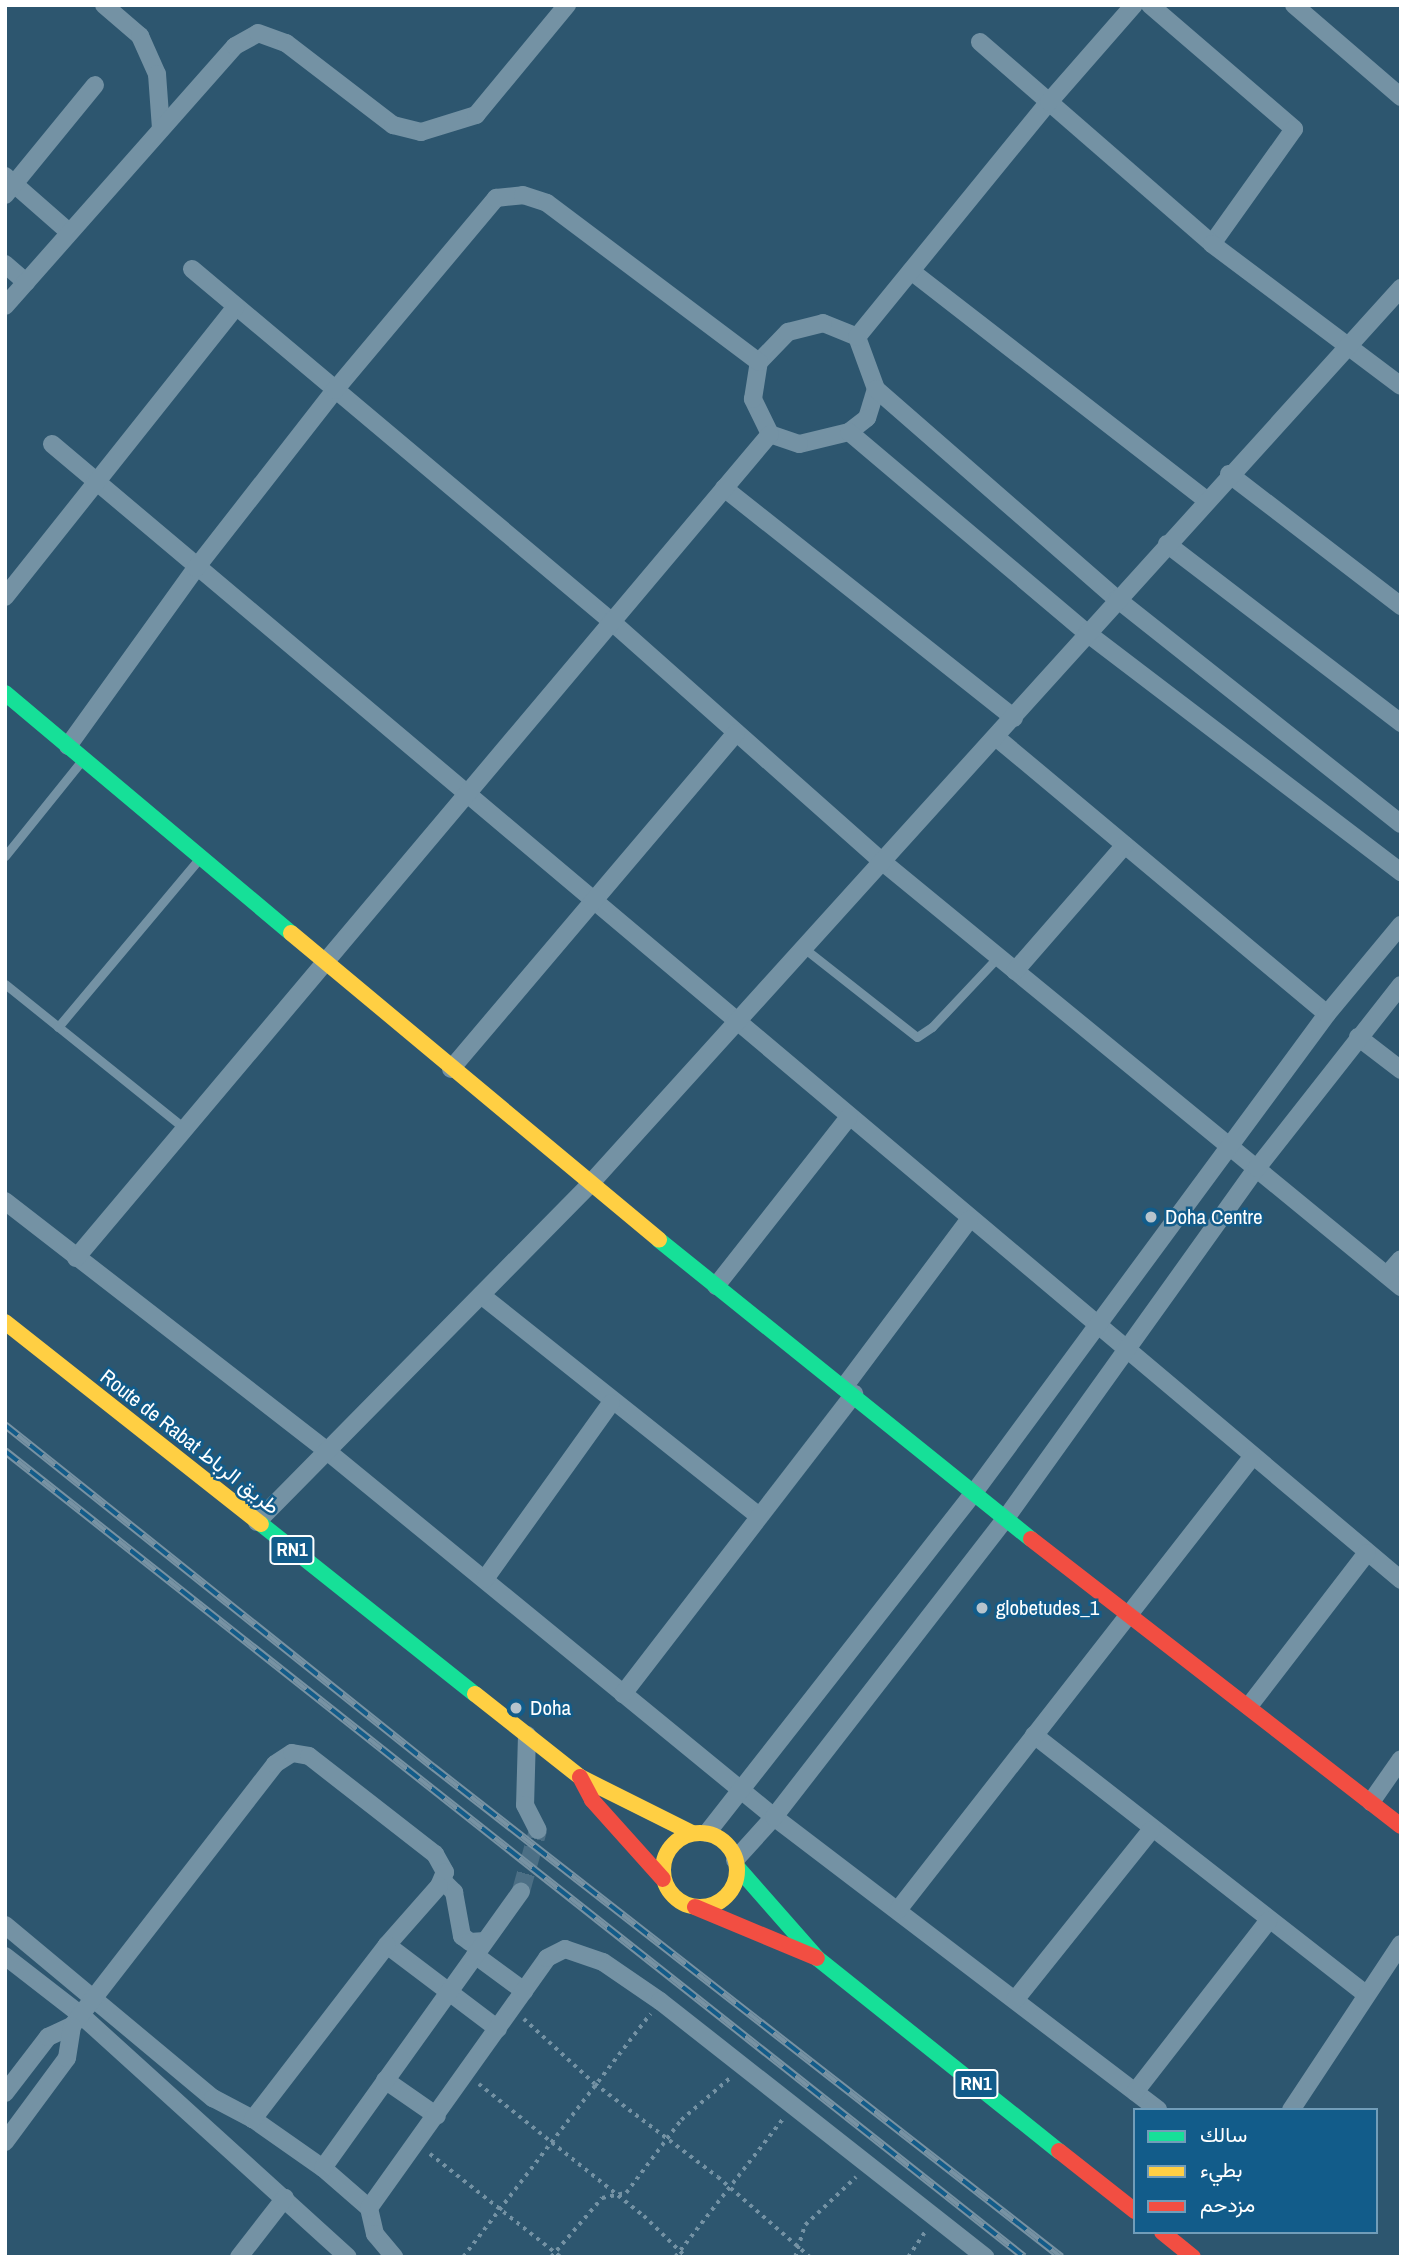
<!DOCTYPE html>
<meta charset="utf-8">
<style>
body{margin:0}
#map{position:relative;width:1406px;height:2262px;overflow:hidden;background:#2d566f;font-family:"Archivo Narrow",Vazirmatn,sans-serif}
div>[style]{position:absolute}
[style*='--x']{left:calc(var(--x)*1px);top:calc(var(--y)*1px);width:calc(var(--w)*1px);rotate:calc(var(--a)*1deg)}
.street-tunnel>*{height:18px;margin-top:-9px;transform-origin:0;background:repeating-linear-gradient(90deg,#4c6f85 0 18px,transparent 0 27px)}
.path>*{height:3.5px;margin-top:-1.75px;transform-origin:0;background:repeating-linear-gradient(90deg,#7492a4 0 3.5px,transparent 0 8.5px)}
.lane>*{height:9px;margin:-4.5px;padding:0 4.5px;transform-origin:4.5px;border-radius:4.5px;background:#7492a4}
.street>*{height:18px;margin:-9px;padding:0 9px;transform-origin:9px;border-radius:9px;background:#7492a4}
.fast>*{height:16px;margin:-8px;padding:0 8px;transform-origin:8px;border-radius:8px;background:#16e098}
.slow>*{height:16px;margin:-8px;padding:0 8px;transform-origin:8px;border-radius:8px;background:#ffcf43}
.slow>.ring{margin:-8px;padding:0;box-sizing:content-box;background:none;border:16px solid #ffcf43;border-radius:50%}
.jam>*{height:16px;margin:-8px;padding:0 8px;transform-origin:8px;border-radius:8px;background:#f24e42}
.rail>*{height:8px;margin-top:-4px;transform-origin:0;background:repeating-linear-gradient(90deg,#125c8a 0 16px,#7792a3 0 32px);box-sizing:border-box;border-block:2px solid #7792a3}
.dots>*{width:19px;height:19px;translate:-50% -50%;box-sizing:border-box;border:4px solid #125c8a;border-radius:50%}
span{translate:-50% -50%;white-space:nowrap;text-align:center;line-height:1.15;-webkit-text-stroke:5px #125c8a;paint-order:stroke}
.shield-label span{padding:2px 5px;background:#125c8a;border:2px solid;border-radius:5px;-webkit-text-stroke-width:0}
.shield-label{font-size:19px;color:#fff;font-weight:700}
.poi-label{font-size:21px;color:#fff}
.left{translate:0 -50%;text-align:left}
.street-label{font-size:21px;color:#fff}
.frame{position:absolute;inset:0;border:7px solid #fff;pointer-events:none}
.legend{position:absolute;left:1133px;top:2108px;width:245px;height:126px;box-sizing:border-box;background:#125c8a;border:2px solid #719db9;margin:0;padding:9px 12px;list-style:none;font-size:21px;color:#fff}
.legend li{display:flex;align-items:center;gap:14px;height:35px}
.legend b{width:35px;border:2px solid #719db9}
</style>
<div id="map">
<div class="street-tunnel">
<i style="--x:521;--y:1891;--w:63;--a:-74.4"></i>
</div>
<div class="path">
<i style="--x:524;--y:2019;--w:96;--a:42.5"></i>
<i style="--x:595;--y:2084;--w:154;--a:37.1"></i>
<i style="--x:718;--y:2177;--w:122;--a:41"></i>
<i style="--x:479;--y:2084;--w:211;--a:38.7"></i>
<i style="--x:644;--y:2216;--w:59;--a:44.3"></i>
<i style="--x:430;--y:2154;--w:167;--a:38.2"></i>
<i style="--x:463;--y:2257;--w:307;--a:-52.4"></i>
<i style="--x:551;--y:2257;--w:78;--a:-49.2"></i>
<i style="--x:602;--y:2198;--w:25;--a:-12"></i>
<i style="--x:626;--y:2193;--w:91;--a:-53"></i>
<i style="--x:681;--y:2120;--w:65;--a:-40.6"></i>
<i style="--x:675;--y:2257;--w:175;--a:-52"></i>
<i style="--x:795;--y:2257;--w:34;--a:-73"></i>
<i style="--x:805;--y:2225;--w:70;--a:-43.3"></i>
<i style="--x:908;--y:2257;--w:30;--a:-56"></i>
</div>
<div class="lane">
<i style="--x:5;--y:856;--w:124;--a:-51.2"></i>
<i style="--x:805;--y:949;--w:142;--a:38.2"></i>
<i style="--x:917;--y:1037;--w:18;--a:-34"></i>
<i style="--x:932;--y:1027;--w:98;--a:-46.7"></i>
<i style="--x:5;--y:984;--w:230;--a:38.8"></i>
<i style="--x:58;--y:1027;--w:219;--a:-50"></i>
</div>
<div class="street">
<i style="--x:104;--y:5;--w:48;--a:40.7"></i>
<i style="--x:140;--y:36;--w:42;--a:65.9"></i>
<i style="--x:157;--y:74;--w:55;--a:85.8"></i>
<i style="--x:1150;--y:5;--w:190;--a:40.7"></i>
<i style="--x:1294;--y:129;--w:141;--a:125.5"></i>
<i style="--x:1294;--y:5;--w:141;--a:40.7"></i>
<i style="--x:980;--y:42;--w:308;--a:41"></i>
<i style="--x:1212;--y:244;--w:236;--a:36.9"></i>
<i style="--x:5;--y:176;--w:85;--a:41.2"></i>
<i style="--x:5;--y:195;--w:142;--a:-50.7"></i>
<i style="--x:5;--y:264;--w:28;--a:41"></i>
<i style="--x:192;--y:269;--w:547;--a:40.03"></i>
<i style="--x:611;--y:621;--w:365;--a:41.6"></i>
<i style="--x:884;--y:863;--w:669;--a:39.36"></i>
<i style="--x:911;--y:271;--w:373;--a:37.8"></i>
<i style="--x:5;--y:306;--w:347;--a:-48.5"></i>
<i style="--x:235;--y:46;--w:26;--a:-29"></i>
<i style="--x:258;--y:33;--w:30;--a:20"></i>
<i style="--x:286;--y:43;--w:135;--a:37.5"></i>
<i style="--x:393;--y:125;--w:29;--a:14"></i>
<i style="--x:421;--y:132;--w:58;--a:-17.2"></i>
<i style="--x:476;--y:115;--w:143;--a:-50.4"></i>
<i style="--x:823;--y:323;--w:37;--a:22"></i>
<i style="--x:857;--y:337;--w:55;--a:69.9"></i>
<i style="--x:876;--y:389;--w:30;--a:107"></i>
<i style="--x:867;--y:418;--w:23;--a:142"></i>
<i style="--x:849;--y:432;--w:51;--a:166.5"></i>
<i style="--x:799;--y:444;--w:31;--a:-161"></i>
<i style="--x:770;--y:434;--w:39;--a:-116"></i>
<i style="--x:753;--y:399;--w:37;--a:-81"></i>
<i style="--x:759;--y:362;--w:42;--a:-46"></i>
<i style="--x:788;--y:332;--w:36;--a:-14"></i>
<i style="--x:857;--y:337;--w:303;--a:-50.8"></i>
<i style="--x:1049;--y:102;--w:129;--a:-48.8"></i>
<i style="--x:876;--y:389;--w:320;--a:41.1"></i>
<i style="--x:1117;--y:599;--w:362;--a:38.4"></i>
<i style="--x:849;--y:432;--w:312;--a:40.2"></i>
<i style="--x:1087;--y:633;--w:395;--a:37.3"></i>
<i style="--x:52;--y:444;--w:1764;--a:40.1"></i>
<i style="--x:1229;--y:474;--w:217;--a:37.5"></i>
<i style="--x:724;--y:488;--w:370;--a:38.4"></i>
<i style="--x:1167;--y:544;--w:295;--a:37.4"></i>
<i style="--x:5;--y:597;--w:371;--a:-51.5"></i>
<i style="--x:997;--y:738;--w:430;--a:39.9"></i>
<i style="--x:68;--y:746;--w:219;--a:-54.3"></i>
<i style="--x:196;--y:568;--w:226;--a:-52"></i>
<i style="--x:335;--y:390;--w:251;--a:-50"></i>
<i style="--x:496;--y:198;--w:27;--a:-6"></i>
<i style="--x:523;--y:195;--w:25;--a:18"></i>
<i style="--x:547;--y:203;--w:265;--a:36.9"></i>
<i style="--x:1015;--y:971;--w:167;--a:-48.9"></i>
<i style="--x:1358;--y:1037;--w:54;--a:37.5"></i>
<i style="--x:451;--y:1069;--w:441;--a:-49.7"></i>
<i style="--x:5;--y:1201;--w:408;--a:37.8"></i>
<i style="--x:327;--y:1451;--w:578;--a:39.31"></i>
<i style="--x:774;--y:1817;--w:483;--a:37.3"></i>
<i style="--x:76;--y:1258;--w:1077;--a:-49.89"></i>
<i style="--x:1387;--y:1275;--w:21;--a:-49"></i>
<i style="--x:716;--y:1286;--w:215;--a:-51.8"></i>
<i style="--x:481;--y:1295;--w:354;--a:38.5"></i>
<i style="--x:844;--y:1387;--w:209;--a:-53.2"></i>
<i style="--x:257;--y:1522;--w:474;--a:-45.4"></i>
<i style="--x:590;--y:1184;--w:1209;--a:-47.85"></i>
<i style="--x:485;--y:1579;--w:216;--a:-54.4"></i>
<i style="--x:623;--y:1694;--w:379;--a:-52.4"></i>
<i style="--x:1249;--y:1706;--w:193;--a:-52.4"></i>
<i style="--x:527;--y:1735;--w:70;--a:91.6"></i>
<i style="--x:525;--y:1805;--w:28;--a:63"></i>
<i style="--x:1034;--y:1735;--w:421;--a:38"></i>
<i style="--x:1371;--y:1802;--w:52;--a:-55.1"></i>
<i style="--x:707;--y:1833;--w:431;--a:-51.9"></i>
<i style="--x:973;--y:1494;--w:596;--a:-53.59"></i>
<i style="--x:1327;--y:1014;--w:116;--a:-50.3"></i>
<i style="--x:735;--y:1860;--w:58;--a:-47.8"></i>
<i style="--x:774;--y:1817;--w:378;--a:-52.2"></i>
<i style="--x:1006;--y:1518;--w:431;--a:-54.4"></i>
<i style="--x:1257;--y:1168;--w:233;--a:-51.8"></i>
<i style="--x:443;--y:1881;--w:16;--a:45"></i>
<i style="--x:454;--y:1892;--w:45;--a:79.7"></i>
<i style="--x:462;--y:1936;--w:10;--a:37"></i>
<i style="--x:470;--y:1942;--w:15;--a:-4"></i>
<i style="--x:898;--y:1910;--w:575;--a:-51.99"></i>
<i style="--x:5;--y:1925;--w:271;--a:39.8"></i>
<i style="--x:213;--y:2098;--w:45;--a:27.7"></i>
<i style="--x:253;--y:2119;--w:85;--a:35"></i>
<i style="--x:323;--y:2168;--w:61;--a:41"></i>
<i style="--x:369;--y:2208;--w:27;--a:77"></i>
<i style="--x:375;--y:2234;--w:30;--a:50"></i>
<i style="--x:387;--y:1945;--w:139;--a:37.1"></i>
<i style="--x:475;--y:1955;--w:61;--a:36.3"></i>
<i style="--x:5;--y:1956;--w:96;--a:37.8"></i>
<i style="--x:81;--y:2015;--w:360;--a:42.2"></i>
<i style="--x:1015;--y:2000;--w:218;--a:-51.3"></i>
<i style="--x:385;--y:2080;--w:63;--a:34.7"></i>
<i style="--x:1135;--y:2092;--w:217;--a:-52.1"></i>
<i style="--x:5;--y:2093;--w:71;--a:-52.5"></i>
<i style="--x:48;--y:2037;--w:26;--a:-25"></i>
<i style="--x:72;--y:2026;--w:331;--a:-52.2"></i>
<i style="--x:275;--y:1764;--w:20;--a:-33"></i>
<i style="--x:292;--y:1753;--w:17;--a:10"></i>
<i style="--x:309;--y:1756;--w:160;--a:37.9"></i>
<i style="--x:435;--y:1854;--w:21;--a:61"></i>
<i style="--x:445;--y:1872;--w:15;--a:113"></i>
<i style="--x:439;--y:1886;--w:79;--a:131.4"></i>
<i style="--x:387;--y:1945;--w:220;--a:127.6"></i>
<i style="--x:1291;--y:2110;--w:199;--a:-56.5"></i>
<i style="--x:5;--y:2142;--w:104;--a:-53.6"></i>
<i style="--x:67;--y:2058;--w:32;--a:-81"></i>
<i style="--x:323;--y:2168;--w:340;--a:-54.4"></i>
<i style="--x:369;--y:2208;--w:307;--a:-54.5"></i>
<i style="--x:547;--y:1958;--w:20;--a:-27"></i>
<i style="--x:565;--y:1949;--w:40;--a:18.9"></i>
<i style="--x:603;--y:1962;--w:69;--a:34.4"></i>
<i style="--x:660;--y:2001;--w:414;--a:38.2"></i>
<i style="--x:239;--y:2257;--w:75;--a:-52.1"></i>
</div>
<div class="fast">
<i style="--x:5;--y:693;--w:373;--a:40"></i>
<i style="--x:659;--y:1240;--w:477;--a:38.8"></i>
<i style="--x:261;--y:1524;--w:273;--a:38.5"></i>
<i style="--x:738;--y:1868;--w:120;--a:48.7"></i>
<i style="--x:817;--y:1958;--w:310;--a:38.6"></i>
</div>
<div class="slow">
<i style="--x:291;--y:933;--w:479;--a:39.8"></i>
<i style="--x:5;--y:1322;--w:326;--a:38.3"></i>
<i style="--x:475;--y:1694;--w:134;--a:38.3"></i>
<i style="--x:580;--y:1777;--w:125;--a:26.6"></i>
<i class="ring" style="left:663px;top:1833px;width:58px;height:58px"></i>
</div>
<div class="jam">
<i style="--x:1031;--y:1539;--w:468;--a:37.8"></i>
<i style="--x:580;--y:1777;--w:26;--a:62"></i>
<i style="--x:592;--y:1800;--w:106;--a:48.1"></i>
<i style="--x:695;--y:1907;--w:132;--a:22.7"></i>
<i style="--x:1059;--y:2151;--w:97;--a:38.3"></i>
<i style="--x:1162;--y:2232;--w:40;--a:39"></i>
</div>
<div class="rail">
<i style="--x:5;--y:1425;--w:548;--a:38.63"></i>
<i style="--x:433;--y:1767;--w:797;--a:37.96"></i>
<i style="--x:5;--y:1451;--w:1299;--a:38.34"></i>
</div>
<div class="dots">
<i style="left:1151px;top:1217px;background:#b6c4cd"></i>
<i style="left:982px;top:1608px;background:#b6c4cd"></i>
<i style="left:516px;top:1708px;background:#b6c4cd"></i>
</div>
<div class="shield-label">
<span style="left:292px;top:1550px">RN1</span>
<span style="left:976px;top:2084px">RN1</span>
</div>
<div class="poi-label">
<span class="left" style="left:1165px;top:1217px">Doha Centre</span>
<span class="left" style="left:996px;top:1608px">globetudes_1</span>
<span class="left" style="left:530px;top:1708px">Doha</span>
</div>
<div class="street-label">
<span style="left:190px;top:1442px;rotate:38deg">Route de Rabat طريق الرباط</span>
</div>
<div class="frame"></div>
<ul class="legend">
<li><b style="height:9px;background:#16e098"></b>سالك</li>
<li><b style="height:9px;background:#ffcf43"></b>بطيء</li>
<li><b style="height:9px;background:#f24e42"></b>مزدحم</li>
</ul>
</div>
